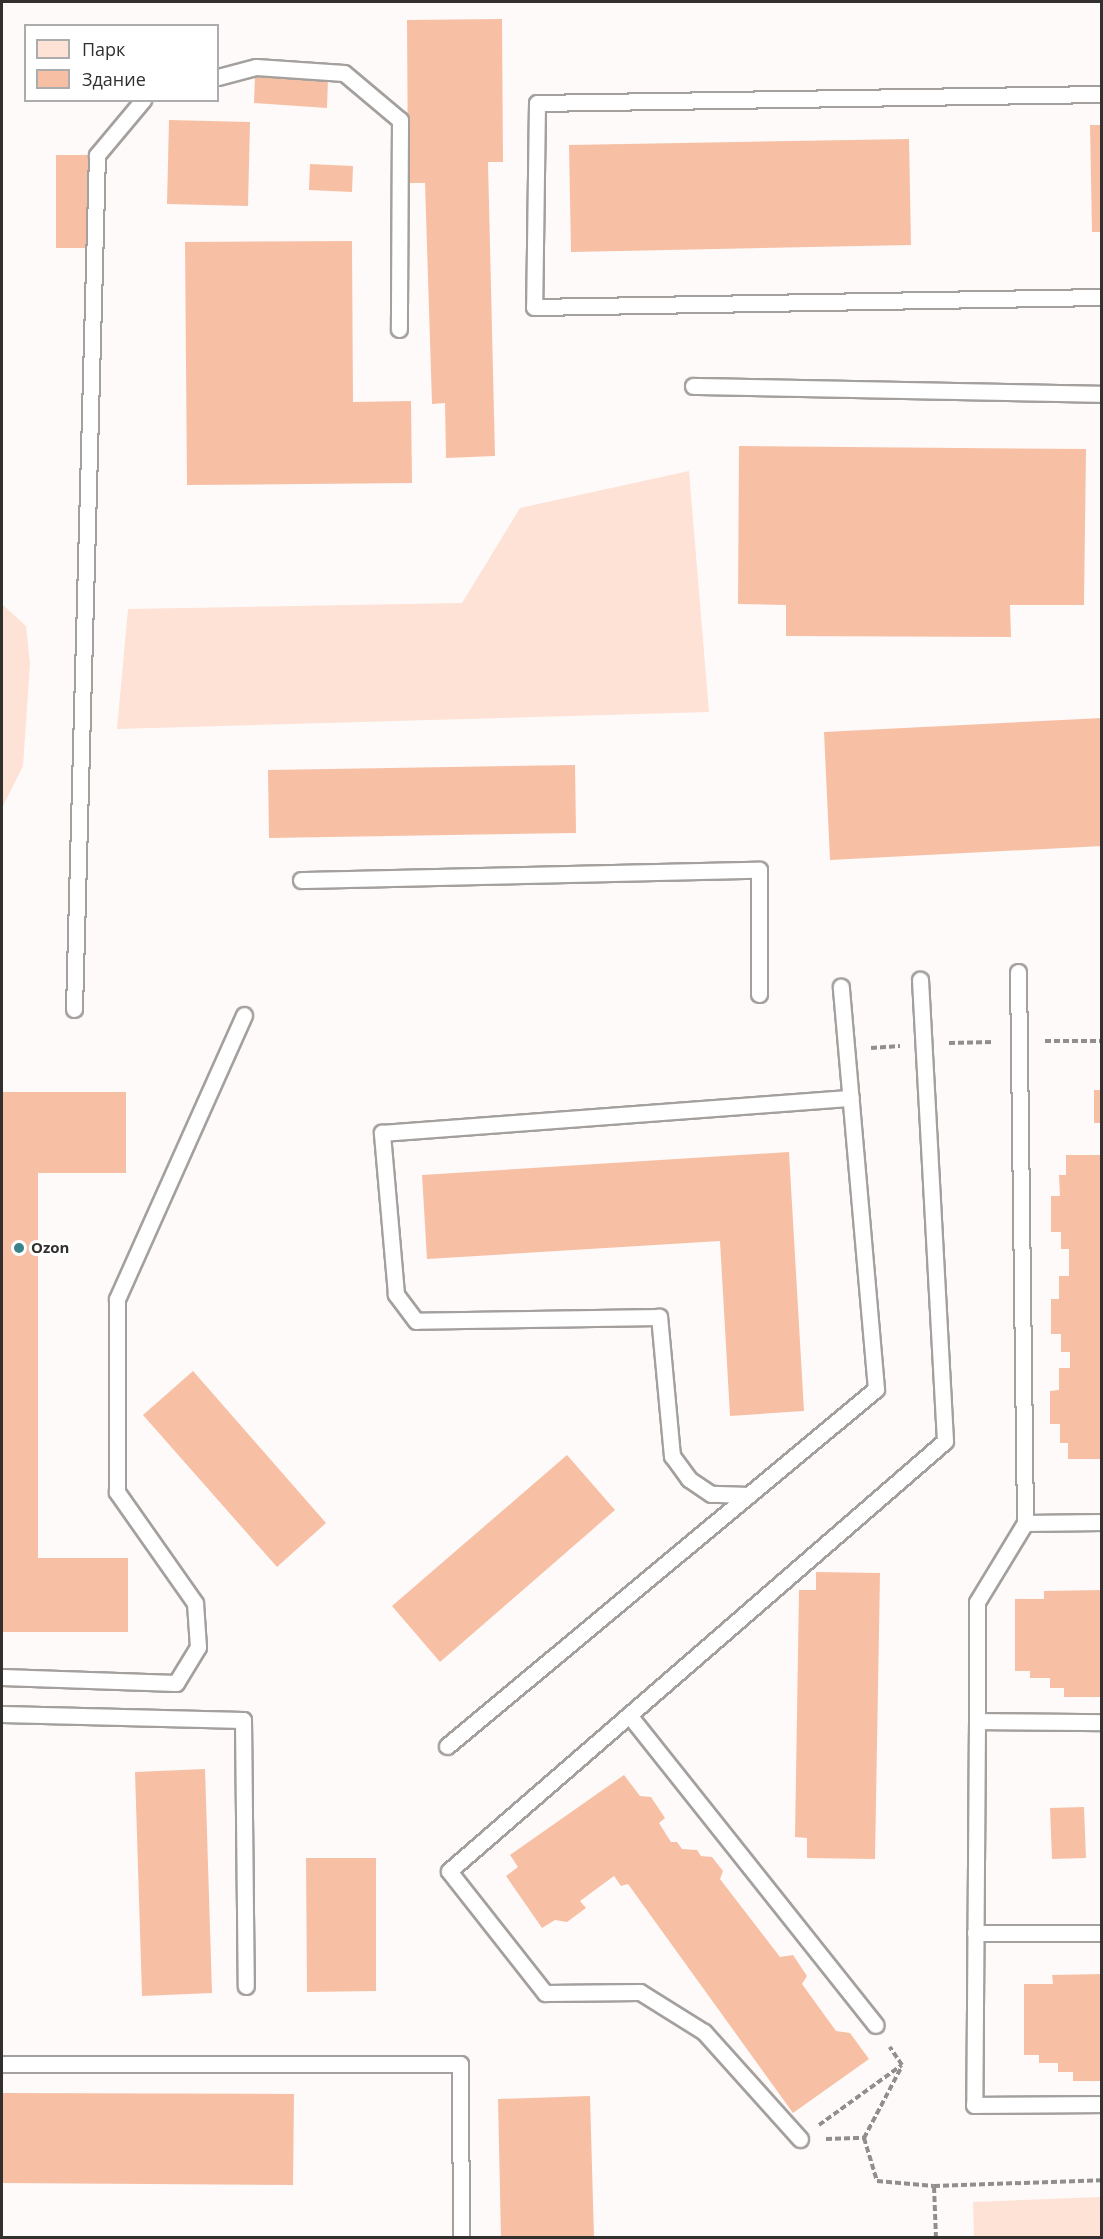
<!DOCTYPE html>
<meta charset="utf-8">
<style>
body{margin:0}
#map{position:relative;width:1103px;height:2239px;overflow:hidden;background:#fefaf9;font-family:"Open Sans",sans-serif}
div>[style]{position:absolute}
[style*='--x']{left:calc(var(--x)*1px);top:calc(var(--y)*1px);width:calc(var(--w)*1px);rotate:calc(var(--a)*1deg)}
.green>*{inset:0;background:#fde2d5}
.building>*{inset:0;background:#f7c0a5}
.path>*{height:4px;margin-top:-2px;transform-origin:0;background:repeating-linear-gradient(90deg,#918f8e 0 6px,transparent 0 9px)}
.roads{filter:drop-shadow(2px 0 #a3a09e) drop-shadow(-2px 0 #a3a09e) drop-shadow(0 2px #a3a09e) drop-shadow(0 -2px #a3a09e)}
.service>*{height:15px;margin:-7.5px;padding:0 7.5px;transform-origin:7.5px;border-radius:7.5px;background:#fff}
.dots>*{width:16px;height:16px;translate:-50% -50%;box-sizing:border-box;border:3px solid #fff;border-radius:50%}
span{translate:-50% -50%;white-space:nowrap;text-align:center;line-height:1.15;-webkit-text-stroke:6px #fff;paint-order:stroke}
.poi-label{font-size:15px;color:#31302f;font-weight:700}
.left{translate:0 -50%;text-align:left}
.frame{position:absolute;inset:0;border:3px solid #31302f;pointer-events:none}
.legend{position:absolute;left:24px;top:24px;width:195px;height:78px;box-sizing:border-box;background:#fff;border:2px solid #adacac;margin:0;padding:8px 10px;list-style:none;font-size:18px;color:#31302f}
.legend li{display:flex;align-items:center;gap:12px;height:30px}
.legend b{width:30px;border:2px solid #adacac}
</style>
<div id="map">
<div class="green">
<i style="clip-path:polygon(689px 471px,709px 712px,117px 729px,128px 609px,462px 603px,520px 508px)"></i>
<i style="clip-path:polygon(2px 604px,26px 626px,30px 664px,23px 766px,2px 808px)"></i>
<i style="clip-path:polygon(1101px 2197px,1101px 2237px,974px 2237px,973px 2202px)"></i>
</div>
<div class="building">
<i style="clip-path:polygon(502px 19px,503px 162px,488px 162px,495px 456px,446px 458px,445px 403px,432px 404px,425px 183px,408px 183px,407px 20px)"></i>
<i style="clip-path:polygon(255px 74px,328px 79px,327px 108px,254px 103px)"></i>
<i style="clip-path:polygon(169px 120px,250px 122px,248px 206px,167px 204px)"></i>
<i style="clip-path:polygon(1090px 125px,1102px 125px,1102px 232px,1092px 232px)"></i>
<i style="clip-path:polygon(909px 139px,911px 245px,571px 252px,569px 145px)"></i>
<i style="clip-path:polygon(56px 155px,90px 155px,89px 248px,56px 248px)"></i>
<i style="clip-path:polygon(310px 164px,353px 166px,352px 192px,309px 190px)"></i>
<i style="clip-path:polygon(352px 241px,353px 402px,411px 401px,412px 483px,187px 485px,185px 242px)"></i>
<i style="clip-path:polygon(739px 446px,1086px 449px,1084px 605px,1010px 605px,1011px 637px,786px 636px,786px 605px,738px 604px)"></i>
<i style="clip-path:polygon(1102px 718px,1102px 846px,830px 860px,824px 732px)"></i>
<i style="clip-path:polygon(575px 765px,576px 833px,269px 838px,268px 770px)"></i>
<i style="clip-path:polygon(1094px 1090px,1102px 1090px,1102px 1123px,1094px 1123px)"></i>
<i style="clip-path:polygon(2px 1092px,126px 1092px,126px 1173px,38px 1173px,38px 1558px,128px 1558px,128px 1632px,2px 1632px)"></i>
<i style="clip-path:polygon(789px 1152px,804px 1411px,730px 1416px,720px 1241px,427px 1259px,422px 1175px)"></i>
<i style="clip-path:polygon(1066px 1155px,1102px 1155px,1102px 1459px,1068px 1459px,1068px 1443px,1060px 1443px,1060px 1424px,1050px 1424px,1050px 1391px,1059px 1390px,1059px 1368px,1070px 1368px,1070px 1352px,1061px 1352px,1061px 1334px,1051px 1334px,1051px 1299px,1059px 1299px,1059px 1276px,1069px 1276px,1069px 1249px,1061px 1249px,1061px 1232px,1051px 1232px,1051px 1196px,1060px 1196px,1059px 1175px,1066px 1175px)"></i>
<i style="clip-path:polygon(193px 1371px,326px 1523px,277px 1567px,143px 1415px)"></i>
<i style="clip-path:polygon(567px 1455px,615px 1510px,440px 1662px,392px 1606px)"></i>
<i style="clip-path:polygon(816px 1572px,880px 1573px,875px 1859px,807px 1858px,807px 1838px,795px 1837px,799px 1590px,816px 1590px)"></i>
<i style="clip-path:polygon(1102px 1590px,1102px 1697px,1064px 1697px,1064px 1688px,1050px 1688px,1050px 1678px,1030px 1678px,1030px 1671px,1015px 1671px,1015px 1599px,1044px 1599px,1044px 1591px)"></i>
<i style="clip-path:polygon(205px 1769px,212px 1993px,142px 1996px,135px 1772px)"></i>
<i style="clip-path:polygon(624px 1775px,640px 1796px,651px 1797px,665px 1818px,659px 1823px,671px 1842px,677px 1842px,682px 1849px,697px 1850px,701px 1856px,712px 1857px,723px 1871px,720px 1879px,780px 1957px,793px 1955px,807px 1976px,802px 1984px,836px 2031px,850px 2033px,869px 2059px,793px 2113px,628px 1884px,621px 1886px,614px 1876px,580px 1901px,586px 1908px,567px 1922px,555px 1920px,542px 1928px,506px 1876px,518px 1867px,510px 1855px)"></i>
<i style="clip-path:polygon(1084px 1807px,1086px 1858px,1052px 1859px,1050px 1808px)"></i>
<i style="clip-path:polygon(306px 1858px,376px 1858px,376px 1991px,307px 1992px)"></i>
<i style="clip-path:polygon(1102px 1974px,1102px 2081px,1073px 2081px,1073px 2072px,1058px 2072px,1058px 2063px,1039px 2063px,1039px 2055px,1024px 2055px,1024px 1984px,1053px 1984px,1052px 1975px)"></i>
<i style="clip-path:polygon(2px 2093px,294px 2094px,293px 2185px,2px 2183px)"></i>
<i style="clip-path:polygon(590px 2096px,594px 2238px,501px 2238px,498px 2099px)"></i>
</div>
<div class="path">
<i style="--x:1045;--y:1041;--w:57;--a:0"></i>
<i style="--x:949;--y:1043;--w:44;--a:-1.3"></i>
<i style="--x:871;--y:1048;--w:29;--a:-4"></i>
<i style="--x:819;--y:2125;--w:102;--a:-35.9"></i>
<i style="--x:902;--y:2065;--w:22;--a:-124"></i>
<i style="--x:864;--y:2138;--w:81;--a:-62.2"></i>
<i style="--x:826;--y:2139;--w:38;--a:-2"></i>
<i style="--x:864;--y:2138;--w:45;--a:73.2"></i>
<i style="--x:877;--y:2181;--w:57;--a:5"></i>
<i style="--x:936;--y:2238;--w:52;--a:-92.2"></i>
<i style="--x:934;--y:2186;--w:168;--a:-2"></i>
</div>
<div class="roads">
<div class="service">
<i style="--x:218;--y:77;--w:39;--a:-15"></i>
<i style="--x:256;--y:67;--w:88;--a:3.9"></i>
<i style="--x:344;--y:73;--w:73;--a:40"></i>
<i style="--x:400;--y:120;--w:209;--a:90.3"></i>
<i style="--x:1102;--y:94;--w:565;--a:179.09"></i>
<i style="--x:537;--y:103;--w:204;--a:90.8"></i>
<i style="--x:534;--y:307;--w:568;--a:-1.01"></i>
<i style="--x:693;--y:386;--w:409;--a:1.1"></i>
<i style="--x:301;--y:880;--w:458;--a:-1.3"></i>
<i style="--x:759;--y:870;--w:124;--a:90"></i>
<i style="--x:1018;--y:972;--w:551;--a:89.27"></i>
<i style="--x:1025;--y:1523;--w:77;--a:-0.7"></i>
<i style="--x:74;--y:1009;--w:854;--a:-88.46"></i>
<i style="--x:97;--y:155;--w:72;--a:-50.1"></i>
<i style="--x:749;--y:1495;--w:38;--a:-178"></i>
<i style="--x:711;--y:1494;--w:27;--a:-146"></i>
<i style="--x:689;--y:1479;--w:29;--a:-126"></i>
<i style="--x:672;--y:1456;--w:140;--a:-95.3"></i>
<i style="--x:659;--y:1317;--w:243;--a:179.1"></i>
<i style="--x:416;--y:1321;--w:34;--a:-127"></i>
<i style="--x:396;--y:1294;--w:162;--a:-95"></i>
<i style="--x:382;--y:1133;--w:470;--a:-4.3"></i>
<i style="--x:1025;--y:1523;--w:92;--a:121.3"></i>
<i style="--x:977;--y:1602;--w:119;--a:90"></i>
<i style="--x:977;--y:1721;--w:125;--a:0.5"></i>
<i style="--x:2;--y:1677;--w:174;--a:2"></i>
<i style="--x:176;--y:1683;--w:42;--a:-58.6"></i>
<i style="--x:198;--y:1647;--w:44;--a:-93.9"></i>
<i style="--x:195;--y:1603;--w:136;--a:-125.1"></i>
<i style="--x:117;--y:1492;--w:193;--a:-90"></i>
<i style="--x:117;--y:1299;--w:311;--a:-65.9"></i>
<i style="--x:2;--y:1714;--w:241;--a:1.4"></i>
<i style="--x:243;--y:1720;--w:266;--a:89.4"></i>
<i style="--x:629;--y:1715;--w:396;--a:51.5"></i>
<i style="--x:977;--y:1721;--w:384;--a:90.4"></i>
<i style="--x:974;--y:2105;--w:128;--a:-0.4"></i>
<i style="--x:447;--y:1746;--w:558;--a:-39.77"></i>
<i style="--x:876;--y:1389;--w:404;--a:-95"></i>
<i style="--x:975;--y:1933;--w:127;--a:0"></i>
<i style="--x:2;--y:2064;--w:458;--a:0"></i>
<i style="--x:460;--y:2064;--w:174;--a:89.7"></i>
<i style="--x:800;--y:2139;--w:144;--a:-131.9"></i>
<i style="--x:704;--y:2032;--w:75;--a:-148"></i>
<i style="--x:640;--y:1992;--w:95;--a:179.4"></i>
<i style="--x:545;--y:1993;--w:155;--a:-128.2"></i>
<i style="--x:449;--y:1871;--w:656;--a:-40.92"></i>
<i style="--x:945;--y:1441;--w:462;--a:-93.1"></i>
</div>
</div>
<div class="dots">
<i style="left:19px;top:1248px;background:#3b838a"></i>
</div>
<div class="poi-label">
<span class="left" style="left:31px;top:1248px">Ozon</span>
</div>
<div class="frame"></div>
<ul class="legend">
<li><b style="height:16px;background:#fde2d5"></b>Парк</li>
<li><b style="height:16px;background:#f7c0a5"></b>Здание</li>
</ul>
</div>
